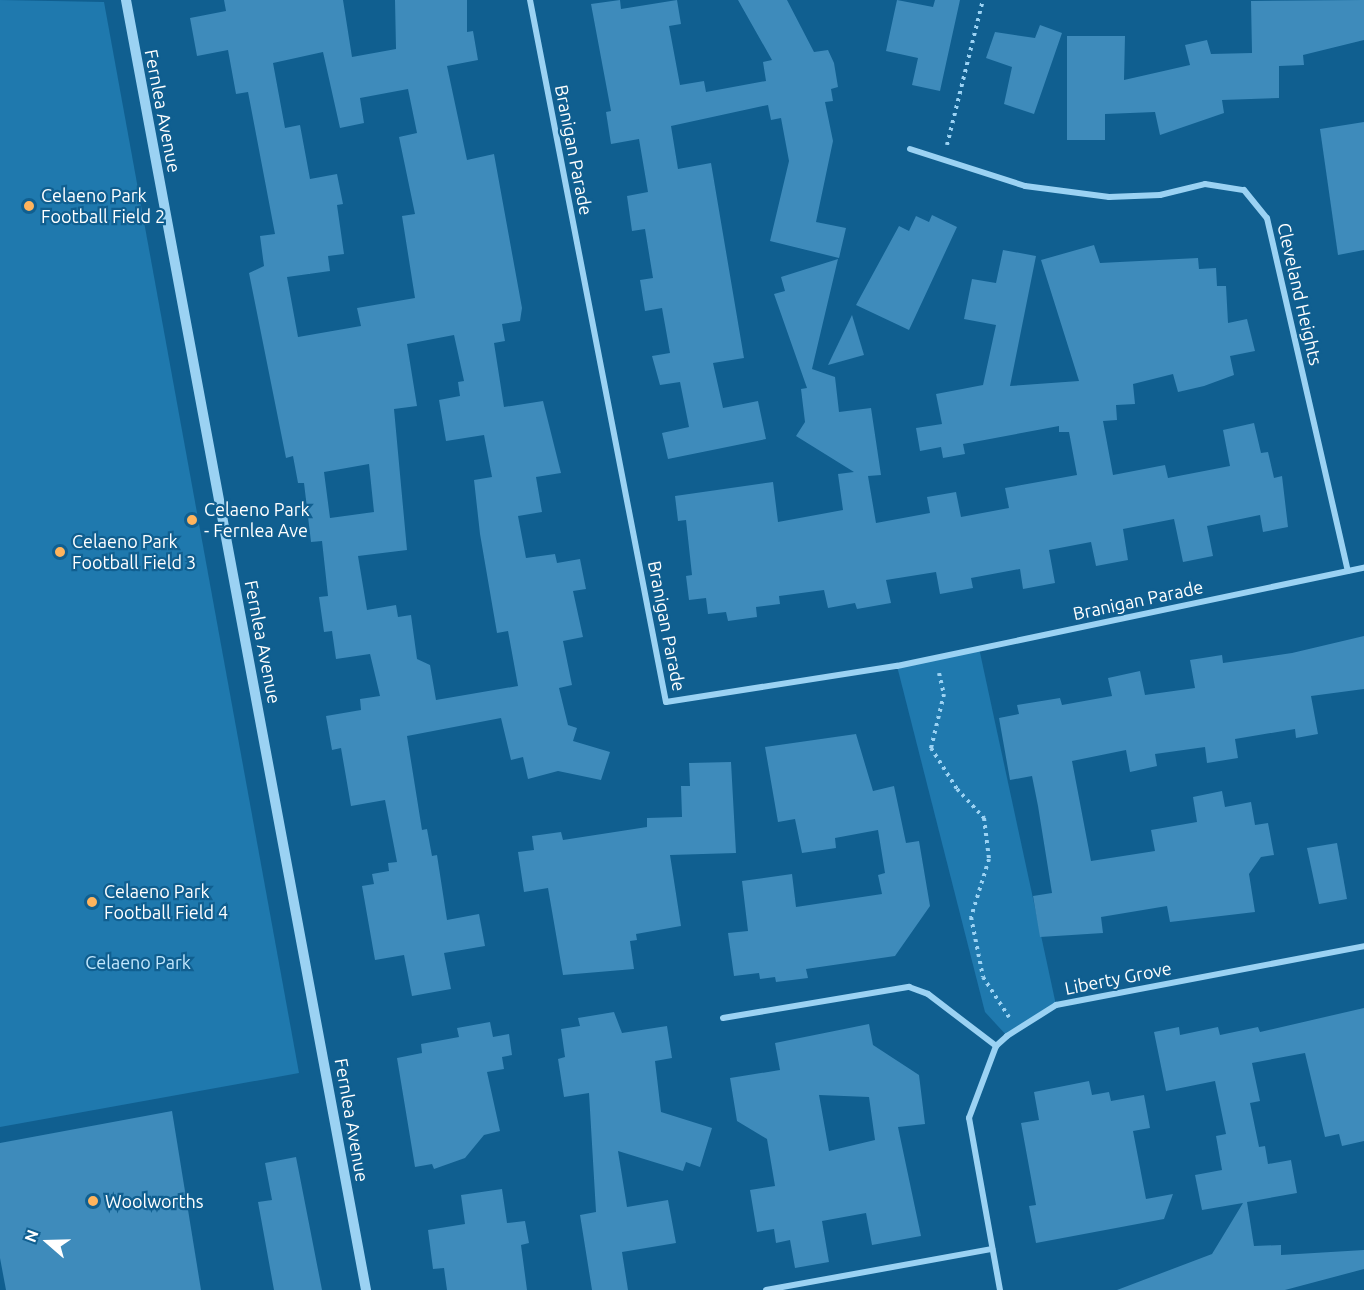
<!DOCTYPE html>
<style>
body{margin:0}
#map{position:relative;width:1364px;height:1290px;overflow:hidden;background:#105f90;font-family:Ubuntu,sans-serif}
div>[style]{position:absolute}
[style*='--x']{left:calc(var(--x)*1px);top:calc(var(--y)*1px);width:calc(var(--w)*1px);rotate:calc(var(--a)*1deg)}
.green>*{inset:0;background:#1f79ae}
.building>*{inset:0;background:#3e8bbb}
.path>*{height:4px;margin-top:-2px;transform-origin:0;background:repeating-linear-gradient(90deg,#9bd2f3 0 3px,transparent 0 7.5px)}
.minor>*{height:6px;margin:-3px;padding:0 3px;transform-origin:3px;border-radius:3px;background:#9bd2f3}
.tertiary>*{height:10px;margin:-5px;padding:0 5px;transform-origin:5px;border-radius:5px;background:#9bd2f3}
.dots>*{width:16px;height:16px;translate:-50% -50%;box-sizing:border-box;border:3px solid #105f90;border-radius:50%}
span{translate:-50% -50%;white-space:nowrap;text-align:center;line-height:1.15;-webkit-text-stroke:4.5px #105f90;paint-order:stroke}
.street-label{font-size:18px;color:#fff}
.poi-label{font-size:18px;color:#fff}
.left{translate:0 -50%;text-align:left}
.park-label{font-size:18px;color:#c2e7fd}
.north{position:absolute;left:18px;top:1212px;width:60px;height:60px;-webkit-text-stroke:4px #105f90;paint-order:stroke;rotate:290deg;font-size:16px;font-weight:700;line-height:24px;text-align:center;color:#fff}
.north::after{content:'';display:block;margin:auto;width:21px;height:27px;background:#fff;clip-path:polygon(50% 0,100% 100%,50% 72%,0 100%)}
</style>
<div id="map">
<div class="green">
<i style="clip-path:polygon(0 0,104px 2px,299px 1073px,0 1127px)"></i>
<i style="clip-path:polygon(979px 648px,1056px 1005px,1007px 1036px,985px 1012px,897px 666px)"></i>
</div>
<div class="building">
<i style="clip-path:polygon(evenodd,224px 0,343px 0,352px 57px,396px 49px,395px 0,467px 0,467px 32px,473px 31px,478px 60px,447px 66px,467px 160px,494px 154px,522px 308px,520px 321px,502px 324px,505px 341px,494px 343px,504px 407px,543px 401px,561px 473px,536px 477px,542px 512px,518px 516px,526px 558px,555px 554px,557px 563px,580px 559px,586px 589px,573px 591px,583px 637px,563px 641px,572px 685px,559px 688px,568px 725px,577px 728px,573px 741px,610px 752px,601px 780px,558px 771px,528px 779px,523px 757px,511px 760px,501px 718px,407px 736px,422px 830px,427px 829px,432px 856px,437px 855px,447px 920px,479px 914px,485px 946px,444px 953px,451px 989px,412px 996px,404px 955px,375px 960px,362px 886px,374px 884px,372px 874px,389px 871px,388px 863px,397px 862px,385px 800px,351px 806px,341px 748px,332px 750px,326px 716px,361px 710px,360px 699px,380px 696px,370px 654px,336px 659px,332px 631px,324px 632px,319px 597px,328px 596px,322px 541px,311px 542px,304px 483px,298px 483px,293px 456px,286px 458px,249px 273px,264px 266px,260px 236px,275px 234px,248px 92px,236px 94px,228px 50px,197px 56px,190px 18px,226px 11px,224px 0,323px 52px,340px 128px,364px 123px,360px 98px,408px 89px,417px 133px,399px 137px,415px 214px,402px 216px,415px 298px,357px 308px,361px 326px,298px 337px,287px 277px,330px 271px,328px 256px,344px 254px,337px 205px,343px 204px,337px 174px,310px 179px,300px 125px,285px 128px,273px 63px,323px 52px,224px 0,454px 335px,464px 381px,458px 382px,460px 396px,439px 400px,446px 441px,484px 435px,492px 477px,474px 480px,480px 534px,497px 633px,508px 631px,518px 686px,436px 700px,430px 665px,417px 659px,411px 615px,398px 617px,396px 605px,367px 610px,358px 556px,407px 550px,394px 409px,417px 406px,407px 344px,454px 335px,224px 0,369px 464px,374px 512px,330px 518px,324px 472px,369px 464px)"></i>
<i style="clip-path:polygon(620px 0,621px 9px,677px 0,681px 24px,669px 26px,680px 85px,704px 81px,706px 92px,766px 81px,763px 62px,772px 60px,738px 0,787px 0,814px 52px,828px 50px,834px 63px,838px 87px,831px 89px,833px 101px,825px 102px,833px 141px,816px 222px,846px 228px,839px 258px,770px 241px,789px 161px,781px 118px,771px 120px,768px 105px,671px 126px,678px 169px,711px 163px,744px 358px,713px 363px,723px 408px,758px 401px,766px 439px,668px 459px,662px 433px,689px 427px,680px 382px,660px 385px,652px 356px,670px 353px,662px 308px,645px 311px,640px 280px,653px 278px,645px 229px,632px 231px,627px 196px,648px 192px,639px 139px,611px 144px,606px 112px,611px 111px,591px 4px)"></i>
<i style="clip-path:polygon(897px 0,933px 7px,935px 0,960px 0,940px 91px,912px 85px,918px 58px,886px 51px)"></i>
<i style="clip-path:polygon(1364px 0,1364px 40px,1303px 55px,1304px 65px,1279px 66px,1279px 98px,1222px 100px,1224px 113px,1160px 135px,1155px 112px,1105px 114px,1105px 140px,1067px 140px,1067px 36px,1125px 36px,1124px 80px,1190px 65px,1185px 45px,1207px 40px,1211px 54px,1252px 53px,1251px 1px)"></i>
<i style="clip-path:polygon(1040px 25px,1062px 33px,1034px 114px,1004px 104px,1012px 67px,986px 58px,995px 32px,1035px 38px)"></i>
<i style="clip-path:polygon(1364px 122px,1364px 250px,1338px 255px,1320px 129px)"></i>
<i style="clip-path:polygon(932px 215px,957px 227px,909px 330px,856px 305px,899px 226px,909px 231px,916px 216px,929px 222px)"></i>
<i style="clip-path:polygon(1094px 245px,1100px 263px,1198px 258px,1199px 269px,1216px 268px,1217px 286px,1226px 286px,1228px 323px,1247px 319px,1255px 351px,1230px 356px,1234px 375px,1204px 386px,1178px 392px,1173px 374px,1133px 384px,1135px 404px,1116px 405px,1117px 420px,1103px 421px,1113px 475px,1165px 465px,1168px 478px,1230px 466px,1223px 430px,1254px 423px,1261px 453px,1268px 452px,1274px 478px,1282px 476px,1288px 527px,1263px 532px,1260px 515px,1207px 526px,1213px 556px,1183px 562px,1174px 519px,1123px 529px,1128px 560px,1096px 566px,1091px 542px,1049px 550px,1055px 583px,1023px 589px,1020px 569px,971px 578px,973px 588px,940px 594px,936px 572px,886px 580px,891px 603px,857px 609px,855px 603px,828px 608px,824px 590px,779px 596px,780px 604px,756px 607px,757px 617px,728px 621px,726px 612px,708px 614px,706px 598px,689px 600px,686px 576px,692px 575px,686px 520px,678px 521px,675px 496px,773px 482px,778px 522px,843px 510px,838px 474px,854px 472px,796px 436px,805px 422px,801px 389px,807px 388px,774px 294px,785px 291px,781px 277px,838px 259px,812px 369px,835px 377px,839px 412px,871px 408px,881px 475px,868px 476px,876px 523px,930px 513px,927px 497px,956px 492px,961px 517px,1009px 508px,1005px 488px,1077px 475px,1069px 432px,1059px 432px,1059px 426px,963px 444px,965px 454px,943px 458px,941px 447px,920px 451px,916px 428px,942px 424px,936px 394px,983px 385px,996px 325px,964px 319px,972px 279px,996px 283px,1003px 250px,1036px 256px,1010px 386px,1079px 381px,1041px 260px)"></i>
<i style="clip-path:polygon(852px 315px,864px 355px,828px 365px)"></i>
<i style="clip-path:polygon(1364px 636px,1364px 689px,1311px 696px,1318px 734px,1296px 738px,1295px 729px,1235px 739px,1238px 758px,1207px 763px,1205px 747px,1155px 754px,1157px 766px,1130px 772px,1126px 750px,1072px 761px,1091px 861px,1155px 851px,1151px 830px,1197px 822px,1193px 797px,1222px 791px,1225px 807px,1251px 802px,1255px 825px,1268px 823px,1274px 855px,1261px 857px,1249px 874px,1255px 912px,1170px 922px,1167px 906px,1101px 917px,1103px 933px,1040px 937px,1033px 896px,1052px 893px,1038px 806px,1032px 776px,1010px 780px,999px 718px,1019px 714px,1017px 705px,1060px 698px,1062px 705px,1112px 696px,1108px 678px,1140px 671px,1145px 695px,1195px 688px,1190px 660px,1222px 655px,1223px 663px,1292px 653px)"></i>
<i style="clip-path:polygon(856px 734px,873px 791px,894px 786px,906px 843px,919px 841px,930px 906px,895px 956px,806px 969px,808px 978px,776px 982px,775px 977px,760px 979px,759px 973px,734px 976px,728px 933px,748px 931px,742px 881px,792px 874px,796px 907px,882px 894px,878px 875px,885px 873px,878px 830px,835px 838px,836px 848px,802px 853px,795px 819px,778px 822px,765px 747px)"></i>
<i style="clip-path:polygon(731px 762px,736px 853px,670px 855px,681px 926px,636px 934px,637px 940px,630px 941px,634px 969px,563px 975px,548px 888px,524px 892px,518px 852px,534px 850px,532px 836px,561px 832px,563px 840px,647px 827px,647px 818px,682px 817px,681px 786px,690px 786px,689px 763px)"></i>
<i style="clip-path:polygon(1337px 843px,1347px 899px,1319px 904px,1307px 848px)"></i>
<i style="clip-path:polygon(1364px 1008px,1364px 1141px,1342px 1146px,1339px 1134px,1325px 1137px,1305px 1053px,1252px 1063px,1260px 1101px,1250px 1103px,1259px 1147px,1265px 1146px,1268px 1164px,1291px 1160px,1297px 1193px,1247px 1202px,1254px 1246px,1281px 1245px,1281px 1255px,1364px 1250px,1364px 1269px,1285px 1290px,1117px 1290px,1212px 1254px,1243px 1203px,1202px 1210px,1195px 1175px,1222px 1170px,1216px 1136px,1226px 1134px,1215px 1081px,1166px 1091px,1154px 1032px,1179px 1027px,1180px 1035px,1218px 1027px,1220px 1035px,1258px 1027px,1260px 1032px)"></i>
<i style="clip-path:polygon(614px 1012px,622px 1033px,667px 1026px,672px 1058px,655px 1061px,661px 1112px,712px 1128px,700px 1167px,686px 1162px,683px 1171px,618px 1151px,627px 1207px,668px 1200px,676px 1243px,622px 1252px,628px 1290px,592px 1290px,580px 1215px,596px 1212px,589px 1093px,564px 1097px,558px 1059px,565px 1057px,561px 1029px,580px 1026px,578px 1018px)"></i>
<i style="clip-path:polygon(490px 1022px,493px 1037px,509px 1034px,512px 1055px,502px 1057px,504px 1069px,487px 1072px,500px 1131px,484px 1135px,465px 1158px,434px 1169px,432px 1164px,415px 1167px,397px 1058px,422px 1053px,421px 1044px,459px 1037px,457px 1028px)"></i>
<i style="clip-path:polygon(evenodd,869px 1024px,873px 1045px,919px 1075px,925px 1124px,898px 1127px,921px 1236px,872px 1245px,866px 1213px,822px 1221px,829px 1262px,795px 1268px,790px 1240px,776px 1243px,774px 1229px,757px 1232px,750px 1190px,775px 1186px,767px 1139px,737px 1121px,730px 1078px,780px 1070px,775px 1043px,869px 1024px,819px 1095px,869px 1097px,875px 1140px,829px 1151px,819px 1095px)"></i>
<i style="clip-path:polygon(1089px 1081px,1092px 1095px,1109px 1092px,1111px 1101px,1144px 1095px,1150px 1128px,1133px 1131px,1146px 1199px,1173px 1194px,1164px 1219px,1036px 1243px,1029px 1206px,1036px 1205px,1021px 1123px,1039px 1120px,1034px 1092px)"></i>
<i style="clip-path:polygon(172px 1111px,201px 1290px,6px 1290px,0 1258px,0 1143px)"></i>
<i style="clip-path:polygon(296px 1157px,322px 1290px,274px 1290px,258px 1202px,272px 1200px,265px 1163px)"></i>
<i style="clip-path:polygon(502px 1189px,507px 1223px,525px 1221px,529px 1243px,521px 1245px,527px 1290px,447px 1290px,444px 1268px,433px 1269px,428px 1230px,465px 1224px,461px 1195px)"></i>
</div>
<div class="path">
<i style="--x:947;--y:145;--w:149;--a:-76.1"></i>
<i style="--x:939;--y:673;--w:22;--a:77"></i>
<i style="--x:944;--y:694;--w:56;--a:103.5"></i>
<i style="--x:931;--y:748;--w:49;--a:57.6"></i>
<i style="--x:957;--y:789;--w:40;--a:47"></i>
<i style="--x:984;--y:818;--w:41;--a:83"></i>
<i style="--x:989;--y:859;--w:61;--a:107.2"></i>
<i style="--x:971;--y:917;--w:61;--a:78.7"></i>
<i style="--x:983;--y:977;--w:48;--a:57"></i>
</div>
<div class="minor">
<i style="--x:530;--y:0;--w:715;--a:79.04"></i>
<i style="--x:666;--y:702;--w:234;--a:-8.9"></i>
<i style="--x:897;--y:666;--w:477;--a:-11.9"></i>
<i style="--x:910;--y:149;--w:121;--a:17.8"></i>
<i style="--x:1025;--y:186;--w:85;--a:7.5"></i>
<i style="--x:1109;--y:197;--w:51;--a:-2.2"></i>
<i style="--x:1160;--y:195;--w:46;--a:-13.7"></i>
<i style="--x:1205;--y:184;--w:39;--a:9"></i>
<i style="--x:1244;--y:190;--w:36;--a:51"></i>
<i style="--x:1267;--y:218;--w:362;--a:77.1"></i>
<i style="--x:723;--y:1018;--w:189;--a:-9.5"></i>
<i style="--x:909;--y:987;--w:20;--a:20"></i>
<i style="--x:928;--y:994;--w:86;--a:37.4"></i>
<i style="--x:766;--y:1290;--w:230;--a:-10.3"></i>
<i style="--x:1000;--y:1290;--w:175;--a:-100.2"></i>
<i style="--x:969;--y:1118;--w:77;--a:-69.4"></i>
<i style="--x:996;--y:1046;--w:15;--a:-42"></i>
<i style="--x:1007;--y:1036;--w:58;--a:-32.3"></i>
<i style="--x:1056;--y:1005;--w:314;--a:-10.8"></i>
</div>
<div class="tertiary">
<i style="--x:126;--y:0;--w:1312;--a:79.46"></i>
</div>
<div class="dots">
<i style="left:29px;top:206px;background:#ffb45d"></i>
<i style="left:192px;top:520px;background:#ffb45d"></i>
<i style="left:60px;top:552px;background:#ffb45d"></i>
<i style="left:92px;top:902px;background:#ffb45d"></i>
<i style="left:93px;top:1201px;background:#ffb45d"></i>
</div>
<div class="street-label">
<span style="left:163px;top:111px;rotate:79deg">Fernlea Avenue</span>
<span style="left:574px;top:150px;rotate:79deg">Branigan Parade</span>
<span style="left:1300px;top:294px;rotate:77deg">Cleveland Heights</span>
<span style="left:1138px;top:600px;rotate:-12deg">Branigan Parade</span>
<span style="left:667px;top:626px;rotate:79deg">Branigan Parade</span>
<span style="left:263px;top:642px;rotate:79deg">Fernlea Avenue</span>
<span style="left:1118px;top:978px;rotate:-11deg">Liberty Grove</span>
<span style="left:352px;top:1120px;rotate:80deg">Fernlea Avenue</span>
</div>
<div class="poi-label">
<span class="left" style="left:41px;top:206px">Celaeno Park<br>Football Field 2</span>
<span class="left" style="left:204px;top:520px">Celaeno Park<br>- Fernlea Ave</span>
<span class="left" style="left:72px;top:552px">Celaeno Park<br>Football Field 3</span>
<span class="left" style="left:104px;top:902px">Celaeno Park<br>Football Field 4</span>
<span class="left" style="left:105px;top:1201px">Woolworths</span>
</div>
<div class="park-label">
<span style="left:138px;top:962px">Celaeno Park</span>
</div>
<div class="north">N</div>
</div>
